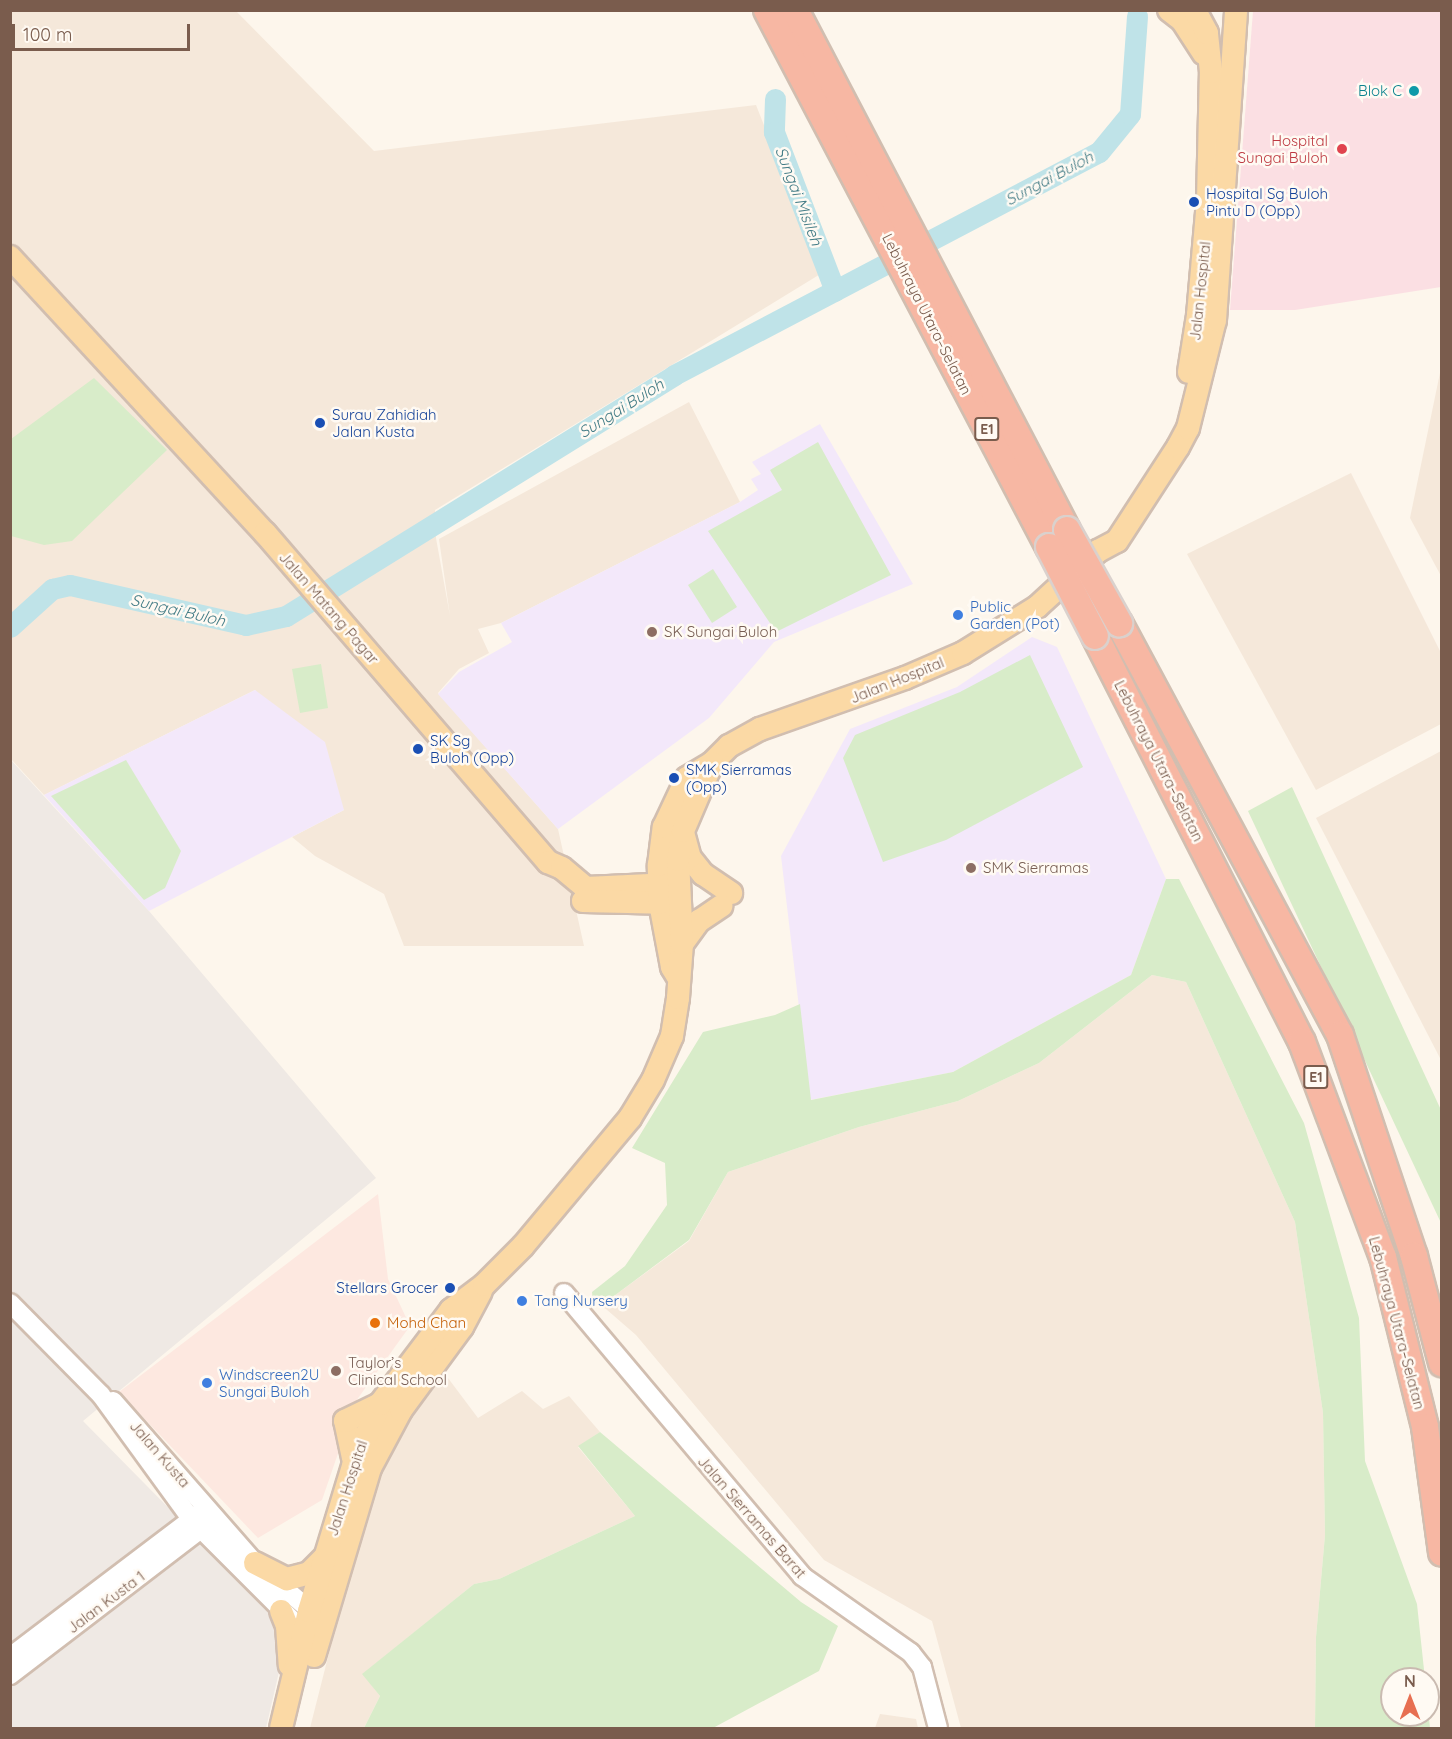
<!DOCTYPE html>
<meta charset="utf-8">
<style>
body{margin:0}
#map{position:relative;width:1452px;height:1739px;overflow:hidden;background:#fdf6ec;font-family:Quicksand,sans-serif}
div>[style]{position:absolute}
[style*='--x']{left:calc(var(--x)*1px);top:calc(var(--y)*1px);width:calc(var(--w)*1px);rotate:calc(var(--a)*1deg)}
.residential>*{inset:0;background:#f5e8da}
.commercial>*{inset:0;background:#fde8e0}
.industrial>*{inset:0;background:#efe9e4}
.education>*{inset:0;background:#f3e8fa}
.medical>*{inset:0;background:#fbdfe3}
.green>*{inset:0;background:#d8ecc9}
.river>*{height:21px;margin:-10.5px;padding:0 10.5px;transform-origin:10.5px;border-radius:10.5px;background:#bfe3e8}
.roads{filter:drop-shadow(2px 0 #d1beb0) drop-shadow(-2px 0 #d1beb0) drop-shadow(0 2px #d1beb0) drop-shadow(0 -2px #d1beb0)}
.minor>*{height:18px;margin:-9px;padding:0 9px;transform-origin:9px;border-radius:9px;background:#fff}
.major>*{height:22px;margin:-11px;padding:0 11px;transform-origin:11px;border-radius:11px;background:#fbd9a5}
.highway>*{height:26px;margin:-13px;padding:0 13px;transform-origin:13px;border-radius:13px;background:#f7b7a3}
.bridges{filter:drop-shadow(2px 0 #dad1cd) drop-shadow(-2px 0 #dad1cd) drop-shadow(0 2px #dad1cd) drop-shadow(0 -2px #dad1cd)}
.highway-bridge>*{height:26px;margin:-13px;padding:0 13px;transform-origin:13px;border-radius:13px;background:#f7b7a3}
.dots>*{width:16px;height:16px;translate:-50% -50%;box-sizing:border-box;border:3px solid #fffaf3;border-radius:50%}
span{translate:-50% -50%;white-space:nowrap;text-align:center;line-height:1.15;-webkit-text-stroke:5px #fffaf3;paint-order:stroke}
.shield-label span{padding:2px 4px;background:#fffaf3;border:2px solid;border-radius:4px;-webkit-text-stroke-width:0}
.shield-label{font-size:14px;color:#7a5c4d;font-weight:700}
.culture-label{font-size:15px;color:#0d838f}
.right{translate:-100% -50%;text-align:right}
.health-label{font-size:15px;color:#be3a42}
.transit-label{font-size:15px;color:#164399}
.left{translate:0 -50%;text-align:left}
.street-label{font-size:15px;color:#7a5c4d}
.shop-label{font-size:15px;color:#366cbe}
.education-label{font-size:15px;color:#785e54}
.food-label{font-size:15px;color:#c56008}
.water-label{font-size:16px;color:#437c86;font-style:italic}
.frame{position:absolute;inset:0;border:12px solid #7a5c4d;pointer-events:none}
.north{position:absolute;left:1380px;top:1667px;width:60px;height:60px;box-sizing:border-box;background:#fffaf3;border:2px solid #cabbb1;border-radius:50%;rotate:0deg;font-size:16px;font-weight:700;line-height:24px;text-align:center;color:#7a5c4d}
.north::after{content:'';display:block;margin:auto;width:21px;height:27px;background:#e76f51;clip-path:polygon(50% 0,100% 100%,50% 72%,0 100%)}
.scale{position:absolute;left:12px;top:24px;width:178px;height:27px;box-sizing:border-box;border:3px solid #7a5c4d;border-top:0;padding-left:8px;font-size:18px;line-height:21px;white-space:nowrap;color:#7a5c4d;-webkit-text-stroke:4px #fffaf3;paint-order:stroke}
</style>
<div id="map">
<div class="residential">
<i style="clip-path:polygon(11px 11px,236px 11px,374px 151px,756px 105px,822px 273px,435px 510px,436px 538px,450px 616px,439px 539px,689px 402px,740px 502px,501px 623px,478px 629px,489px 653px,459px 669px,438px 693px,558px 829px,584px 946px,404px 946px,384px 894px,315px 856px,292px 837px,344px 810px,255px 690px,44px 795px,11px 759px)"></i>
<i style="clip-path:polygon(1441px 368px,1441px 576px,1410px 518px)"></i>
<i style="clip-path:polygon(1351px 473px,1441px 653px,1441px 724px,1316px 790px,1187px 554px)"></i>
<i style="clip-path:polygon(1441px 751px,1441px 1060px,1316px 818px)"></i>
<i style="clip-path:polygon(1152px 975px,1186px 982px,1295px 1222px,1323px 1413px,1325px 1535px,1316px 1637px,1315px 1728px,961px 1728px,932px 1621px,824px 1560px,636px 1335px,606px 1309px,593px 1303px,614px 1296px,689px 1241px,728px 1172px,859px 1127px,958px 1101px,1039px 1063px)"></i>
<i style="clip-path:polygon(442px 1370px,478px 1418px,522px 1391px,543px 1409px,569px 1396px,600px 1432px,578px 1447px,635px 1516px,499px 1579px,474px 1584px,363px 1674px,380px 1696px,364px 1728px,310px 1728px,377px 1464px)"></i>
<i style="clip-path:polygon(880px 1714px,916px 1719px,918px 1728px,875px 1728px)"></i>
</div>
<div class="commercial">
<i style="clip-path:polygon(378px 1194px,388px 1279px,410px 1326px,356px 1401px,322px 1500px,258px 1538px,119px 1392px)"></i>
</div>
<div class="industrial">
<i style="clip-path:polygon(10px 759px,149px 911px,376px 1178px,83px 1421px,271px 1612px,282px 1659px,266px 1728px,11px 1728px)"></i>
</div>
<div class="education">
<i style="clip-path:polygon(820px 424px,913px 584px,774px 642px,709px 718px,558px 829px,438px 694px,459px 672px,512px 642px,501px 623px,740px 502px,758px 490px,751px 479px,761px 474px,752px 462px)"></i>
<i style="clip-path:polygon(1032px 637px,1057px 647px,1166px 879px,1131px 975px,953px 1072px,810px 1100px,781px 856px,850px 729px,957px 687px)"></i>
<i style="clip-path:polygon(255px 690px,325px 742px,344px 810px,149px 911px,44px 795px)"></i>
</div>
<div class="medical">
<i style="clip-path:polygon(1253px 11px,1441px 11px,1441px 287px,1295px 310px,1230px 310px)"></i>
</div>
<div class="green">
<i style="clip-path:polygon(94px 378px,167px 450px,72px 541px,44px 545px,11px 536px,11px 439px)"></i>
<i style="clip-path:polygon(818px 442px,891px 575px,776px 632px,708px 531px,782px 490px,770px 470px)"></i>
<i style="clip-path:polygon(713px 569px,737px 607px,712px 623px,688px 585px)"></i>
<i style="clip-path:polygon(1030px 655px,1083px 767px,946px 840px,883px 862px,843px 758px,855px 735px,960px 692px)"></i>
<i style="clip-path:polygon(321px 664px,328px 708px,300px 713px,292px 669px)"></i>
<i style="clip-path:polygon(126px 760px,181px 851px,165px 888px,144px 900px,51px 796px)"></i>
<i style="clip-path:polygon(1292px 787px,1441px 1110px,1441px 1223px,1248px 811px)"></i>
<i style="clip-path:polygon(1166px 879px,1179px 879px,1304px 1123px,1359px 1318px,1365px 1461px,1417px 1604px,1425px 1679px,1392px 1679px,1392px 1715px,1428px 1715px,1428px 1708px,1430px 1728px,1315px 1728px,1316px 1637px,1325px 1535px,1323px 1413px,1295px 1222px,1186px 982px,1152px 975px,1039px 1063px,958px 1101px,859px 1127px,728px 1172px,689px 1240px,614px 1296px,593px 1303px,592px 1292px,625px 1266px,667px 1205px,665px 1163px,632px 1148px,703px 1032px,775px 1015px,800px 1004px,811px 1100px,953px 1072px,1131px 975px)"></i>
<i style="clip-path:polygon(600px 1432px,801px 1602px,838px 1626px,819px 1671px,713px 1728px,364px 1728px,380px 1696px,362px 1674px,474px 1584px,499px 1579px,635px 1516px,578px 1446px)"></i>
</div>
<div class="river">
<i style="--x:775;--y:99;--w:33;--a:92"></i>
<i style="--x:774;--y:132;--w:170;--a:69"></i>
<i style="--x:10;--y:627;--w:57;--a:-42.1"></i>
<i style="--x:52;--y:589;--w:18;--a:-13"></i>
<i style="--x:70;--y:585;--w:180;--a:12.8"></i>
<i style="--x:246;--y:625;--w:41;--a:-12.7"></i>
<i style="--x:286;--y:616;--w:457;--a:-31.8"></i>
<i style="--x:674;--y:375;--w:480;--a:-27.7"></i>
<i style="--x:1099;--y:152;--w:49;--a:-50.8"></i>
<i style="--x:1130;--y:114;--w:98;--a:-85.9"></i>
</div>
<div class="roads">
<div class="minor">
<i style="--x:564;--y:1293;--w:370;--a:49.9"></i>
<i style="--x:802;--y:1576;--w:133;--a:35.2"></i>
<i style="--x:911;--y:1653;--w:18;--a:52"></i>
<i style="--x:922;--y:1667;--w:63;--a:75.3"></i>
<i style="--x:10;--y:1303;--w:129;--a:45.3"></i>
<i style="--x:101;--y:1395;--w:153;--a:54"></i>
<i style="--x:191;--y:1519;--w:141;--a:45"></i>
<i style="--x:113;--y:1401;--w:215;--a:48.8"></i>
<i style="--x:255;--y:1563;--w:84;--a:40.7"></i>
<i style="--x:10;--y:1657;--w:238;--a:-37.2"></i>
<i style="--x:10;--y:1675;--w:250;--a:-37.4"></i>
</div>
<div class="major">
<i style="--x:1169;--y:10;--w:16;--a:38"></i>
<i style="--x:1182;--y:20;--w:40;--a:57.1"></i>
<i style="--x:10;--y:257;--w:376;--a:47.3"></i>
<i style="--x:265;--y:533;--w:434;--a:49.3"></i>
<i style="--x:548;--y:862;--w:15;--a:23"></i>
<i style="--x:562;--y:868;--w:31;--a:40"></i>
<i style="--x:586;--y:888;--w:85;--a:-2.7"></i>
<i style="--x:1189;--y:372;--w:58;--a:-81"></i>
<i style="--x:1198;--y:315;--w:114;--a:-85"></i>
<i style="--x:1208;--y:201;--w:129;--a:-88.7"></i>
<i style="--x:1211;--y:72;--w:39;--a:-96"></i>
<i style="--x:1207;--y:33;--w:26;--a:-118"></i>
<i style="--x:684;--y:836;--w:23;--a:75"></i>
<i style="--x:690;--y:858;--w:21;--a:51"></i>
<i style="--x:703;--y:874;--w:34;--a:34"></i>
<i style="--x:583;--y:901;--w:90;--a:1.3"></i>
<i style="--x:682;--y:944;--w:29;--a:-54"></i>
<i style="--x:699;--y:921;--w:27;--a:-34"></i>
<i style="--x:678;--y:977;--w:12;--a:-121"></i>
<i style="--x:672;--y:967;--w:65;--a:-100.6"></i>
<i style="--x:660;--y:903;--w:38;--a:-92"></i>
<i style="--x:659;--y:865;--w:38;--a:-83"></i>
<i style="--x:664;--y:827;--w:54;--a:-64.9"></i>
<i style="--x:687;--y:778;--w:29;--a:-31"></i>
<i style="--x:712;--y:763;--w:24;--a:-45"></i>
<i style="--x:729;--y:746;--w:35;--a:-29"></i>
<i style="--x:760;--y:729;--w:154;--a:-19.4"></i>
<i style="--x:905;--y:678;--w:63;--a:-23.3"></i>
<i style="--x:963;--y:653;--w:87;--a:-31.9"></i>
<i style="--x:1037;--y:607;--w:83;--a:-42.6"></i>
<i style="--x:1098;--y:551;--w:21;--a:-28"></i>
<i style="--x:1117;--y:541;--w:112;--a:-57"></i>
<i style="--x:1178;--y:447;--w:21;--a:-62"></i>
<i style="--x:1188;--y:428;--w:111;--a:-76"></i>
<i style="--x:1215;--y:320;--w:311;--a:-86.1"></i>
<i style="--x:353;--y:1458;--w:38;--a:-102"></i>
<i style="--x:345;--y:1421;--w:39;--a:-26"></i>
<i style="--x:255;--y:1563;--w:36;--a:27"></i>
<i style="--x:287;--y:1579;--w:23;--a:-15"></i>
<i style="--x:309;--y:1573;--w:23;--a:-45"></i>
<i style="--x:281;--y:1611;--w:16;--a:68"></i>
<i style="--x:287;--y:1626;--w:39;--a:86"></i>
<i style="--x:314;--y:1656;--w:196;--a:-73.4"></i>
<i style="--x:370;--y:1468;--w:66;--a:-61.9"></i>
<i style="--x:401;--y:1410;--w:103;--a:-53.7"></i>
<i style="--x:462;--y:1327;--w:40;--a:-62"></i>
<i style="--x:281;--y:1728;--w:120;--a:-76.5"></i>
<i style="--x:309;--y:1611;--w:152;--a:-73.1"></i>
<i style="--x:353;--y:1466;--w:68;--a:-66.5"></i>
<i style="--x:380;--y:1404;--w:118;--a:-52.9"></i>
<i style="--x:451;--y:1310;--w:41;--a:-37.1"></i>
<i style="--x:484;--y:1285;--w:55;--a:-45"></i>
<i style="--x:523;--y:1246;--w:167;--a:-50.1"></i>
<i style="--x:630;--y:1118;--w:44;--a:-58.8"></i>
<i style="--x:653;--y:1080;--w:48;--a:-66.6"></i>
<i style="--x:672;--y:1036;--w:38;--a:-81"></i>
<i style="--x:678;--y:998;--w:54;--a:-85.8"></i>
<i style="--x:682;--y:944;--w:84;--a:-92.7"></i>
<i style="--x:678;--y:860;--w:29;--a:-80"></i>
<i style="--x:683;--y:831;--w:74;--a:-66.9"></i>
</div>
<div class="highway">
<i style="--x:767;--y:10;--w:607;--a:62.29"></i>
<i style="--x:795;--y:10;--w:587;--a:62.39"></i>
<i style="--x:1119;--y:623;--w:468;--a:61.8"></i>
<i style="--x:1340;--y:1035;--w:233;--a:71.5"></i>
<i style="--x:1414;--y:1256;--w:111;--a:75.3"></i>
<i style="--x:1095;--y:636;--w:456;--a:63"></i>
<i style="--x:1302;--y:1042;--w:230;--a:69.4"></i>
<i style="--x:1383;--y:1257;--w:175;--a:76.1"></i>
<i style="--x:1425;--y:1427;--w:127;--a:82.3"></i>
</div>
</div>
<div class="bridges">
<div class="highway-bridge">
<i style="--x:1067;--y:530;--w:107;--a:60.8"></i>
<i style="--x:1049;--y:547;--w:100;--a:62.7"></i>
</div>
</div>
<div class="dots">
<i style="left:1414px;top:91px;background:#0f9aa8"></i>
<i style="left:1342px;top:149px;background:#e0444e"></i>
<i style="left:1194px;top:202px;background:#1a4fb4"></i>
<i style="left:320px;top:423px;background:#1a4fb4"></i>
<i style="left:958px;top:615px;background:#3f7fe0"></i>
<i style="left:652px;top:632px;background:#8d6e63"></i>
<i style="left:418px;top:749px;background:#1a4fb4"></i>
<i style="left:674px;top:778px;background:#1a4fb4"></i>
<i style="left:971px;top:868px;background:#8d6e63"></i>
<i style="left:450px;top:1288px;background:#1a4fb4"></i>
<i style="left:522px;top:1301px;background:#3f7fe0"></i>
<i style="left:375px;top:1323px;background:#e8710a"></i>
<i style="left:336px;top:1371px;background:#8d6e63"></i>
<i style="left:207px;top:1383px;background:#3f7fe0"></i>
</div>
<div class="shield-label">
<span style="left:987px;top:429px">E1</span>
<span style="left:1316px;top:1077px">E1</span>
</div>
<div class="culture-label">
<span class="right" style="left:1402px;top:91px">Blok C</span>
</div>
<div class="health-label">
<span class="right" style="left:1328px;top:149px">Hospital<br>Sungai Buloh</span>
</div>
<div class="transit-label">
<span class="left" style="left:1206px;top:202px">Hospital Sg Buloh<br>Pintu D (Opp)</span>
<span class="left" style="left:332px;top:423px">Surau Zahidiah<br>Jalan Kusta</span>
<span class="left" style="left:430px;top:749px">SK Sg<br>Buloh (Opp)</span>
<span class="left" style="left:686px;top:778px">SMK Sierramas<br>(Opp)</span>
<span class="right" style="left:438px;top:1288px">Stellars Grocer</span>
</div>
<div class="street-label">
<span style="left:1200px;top:291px;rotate:-84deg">Jalan Hospital</span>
<span style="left:927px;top:314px;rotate:63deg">Lebuhraya Utara–Selatan</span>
<span style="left:329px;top:608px;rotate:49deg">Jalan Matang Pagar</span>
<span style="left:897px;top:680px;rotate:-22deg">Jalan Hospital</span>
<span style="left:1159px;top:761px;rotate:63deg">Lebuhraya Utara–Selatan</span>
<span style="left:1397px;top:1323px;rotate:75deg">Lebuhraya Utara–Selatan</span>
<span style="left:160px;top:1454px;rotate:49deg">Jalan Kusta</span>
<span style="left:347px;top:1488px;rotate:-72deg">Jalan Hospital</span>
<span style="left:752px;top:1517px;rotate:49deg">Jalan Sierramas Barat</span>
<span style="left:106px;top:1602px;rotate:-37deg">Jalan Kusta 1</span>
</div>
<div class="shop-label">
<span class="left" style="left:970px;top:615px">Public<br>Garden (Pot)</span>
<span class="left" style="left:534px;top:1301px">Tang Nursery</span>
<span class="left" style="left:219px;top:1383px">Windscreen2U<br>Sungai Buloh</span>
</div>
<div class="education-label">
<span class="left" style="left:664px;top:632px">SK Sungai Buloh</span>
<span class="left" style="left:983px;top:868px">SMK Sierramas</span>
<span class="left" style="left:348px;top:1371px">Taylor’s<br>Clinical School</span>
</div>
<div class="food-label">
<span class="left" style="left:387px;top:1323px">Mohd Chan</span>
</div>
<div class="water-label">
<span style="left:1049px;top:178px;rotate:-28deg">Sungai Buloh</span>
<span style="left:799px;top:196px;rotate:69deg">Sungai Misileh</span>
<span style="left:621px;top:408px;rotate:-32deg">Sungai Buloh</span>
<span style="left:178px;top:610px;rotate:13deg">Sungai Buloh</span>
</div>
<div class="frame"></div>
<div class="north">N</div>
<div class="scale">100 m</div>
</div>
